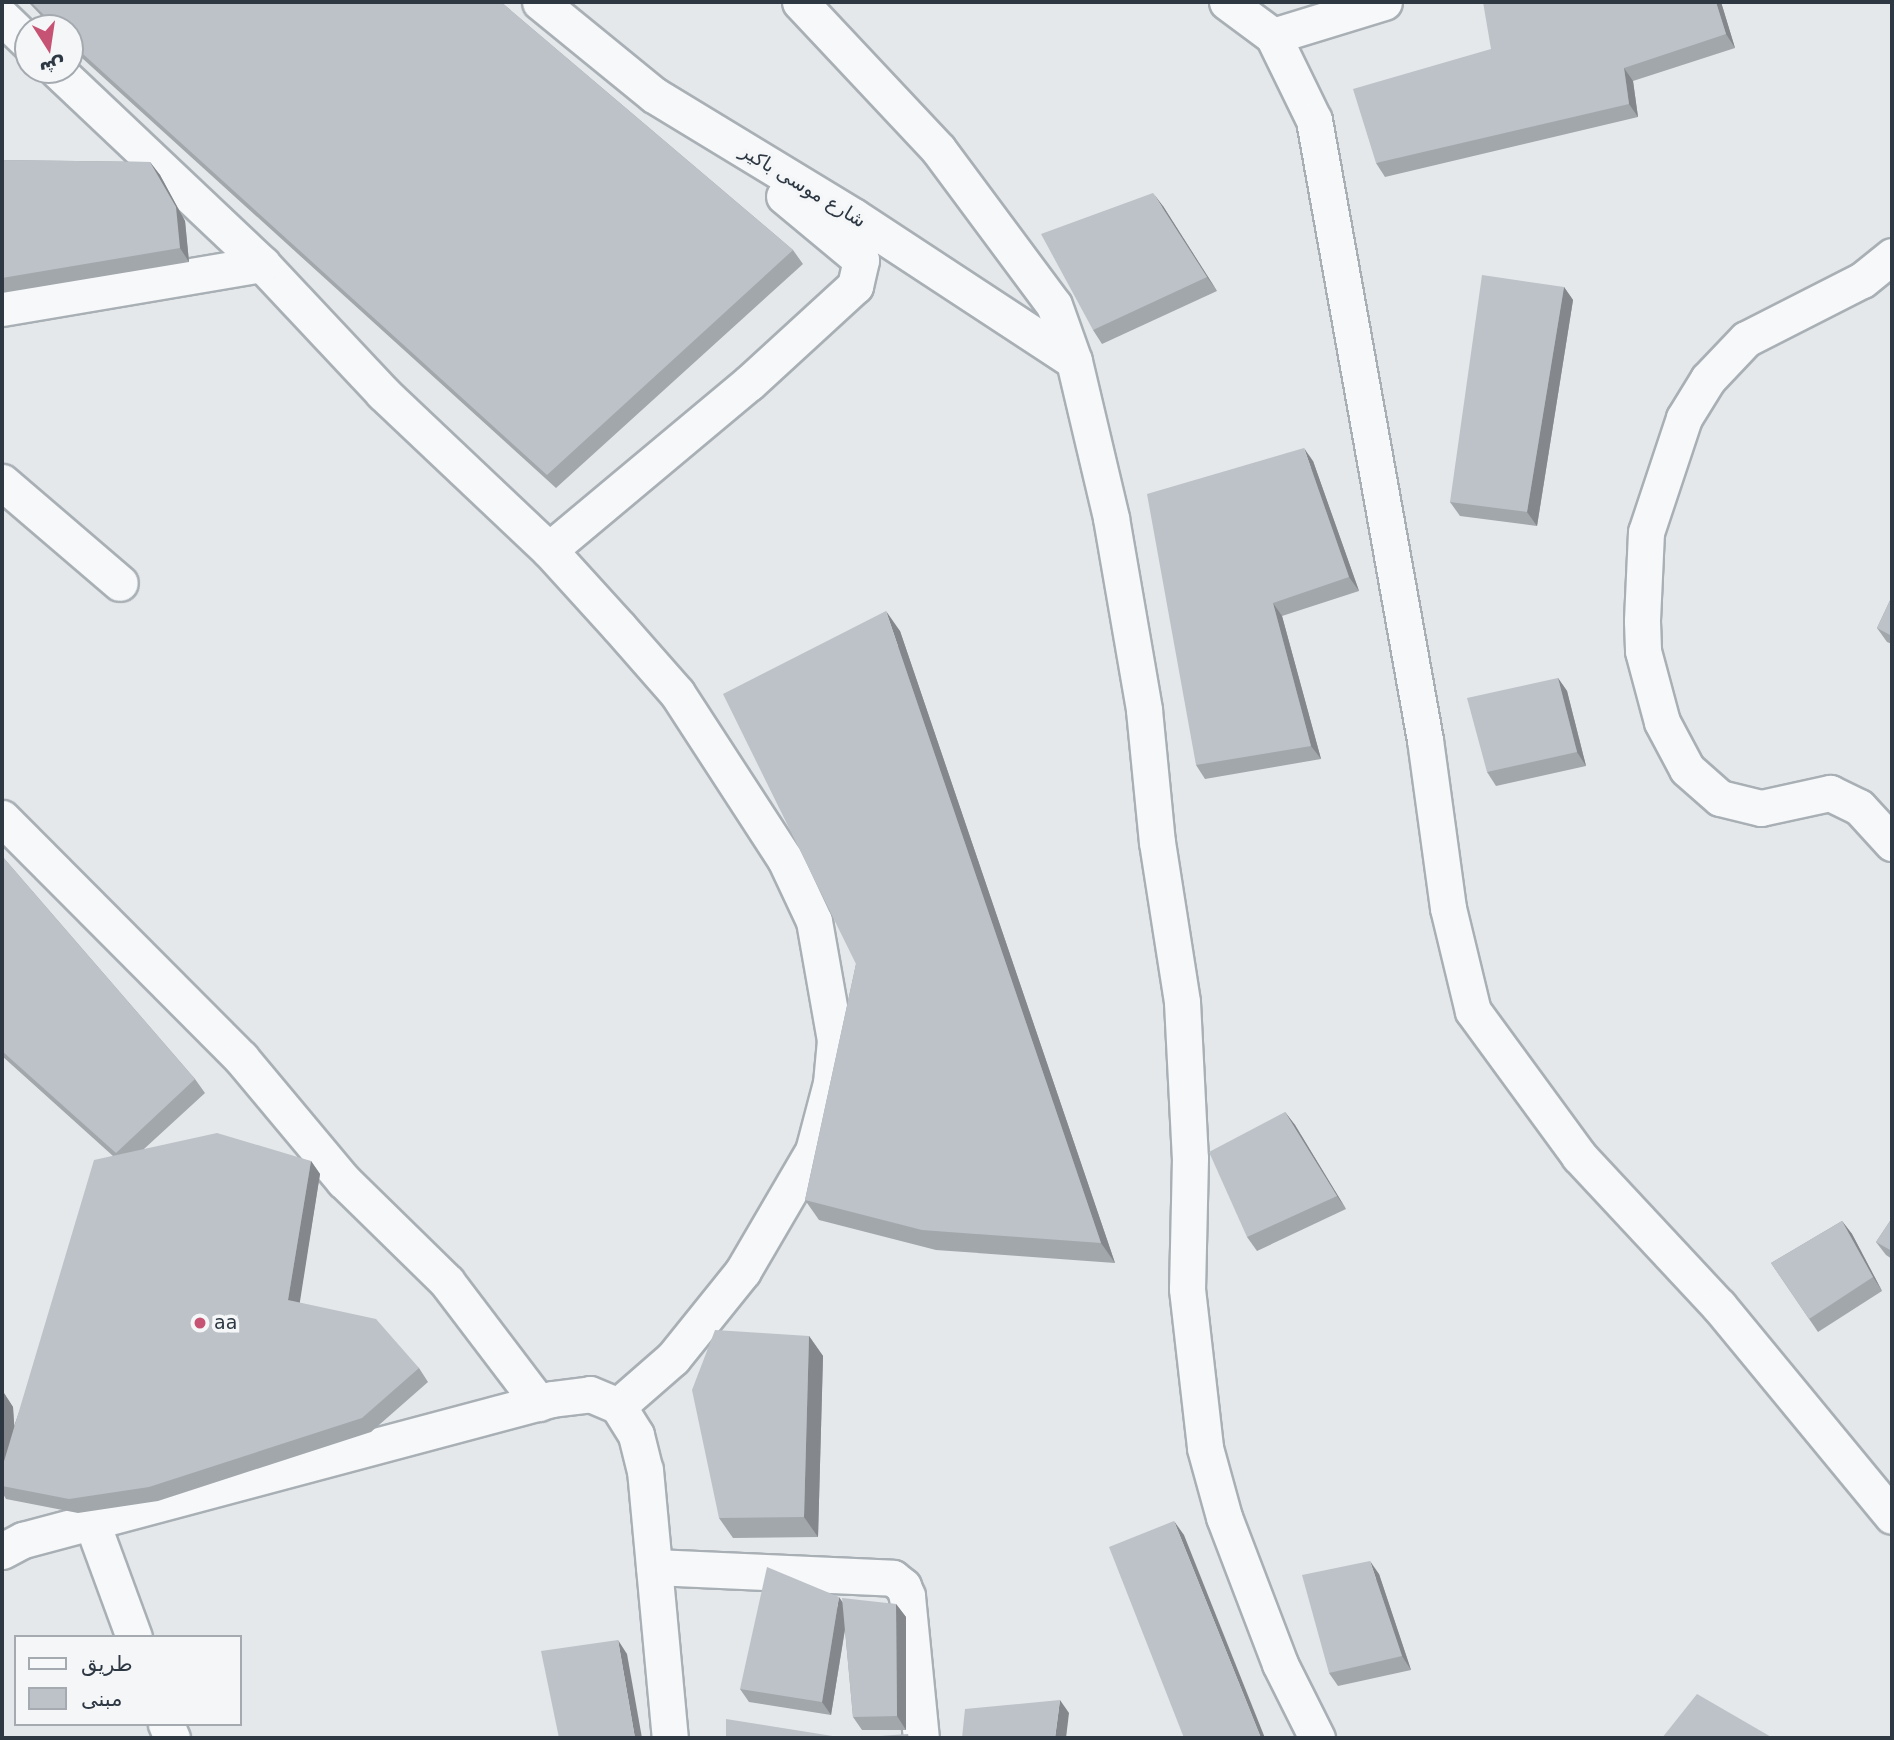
<!DOCTYPE html>
<meta charset="utf-8">
<style>
body{margin:0}
#map{position:relative;width:1894px;height:1740px;overflow:hidden;background:#e4e8eb;font-family:"DejaVu Sans",Cairo,sans-serif}
div>[style]{position:absolute}
[style*='--x']{left:calc(var(--x)*1px);top:calc(var(--y)*1px);width:calc(var(--w)*1px);rotate:calc(var(--a)*1deg)}
.roads{filter:drop-shadow(2px 0 #a9b0b5) drop-shadow(-2px 0 #a9b0b5) drop-shadow(0 2px #a9b0b5) drop-shadow(0 -2px #a9b0b5)}
.street>*{height:35px;margin:-17.5px;padding:0 17.5px;transform-origin:17.5px;border-radius:17.5px;background:#f7f8fa}
.wall>*{inset:0;background:#a2a7ac}
.shaded-wall>*{inset:0;background:#84888c}
.building>*{inset:0;background:#bcc2c8}
.dots>*{width:19px;height:19px;translate:-50% -50%;box-sizing:border-box;border:4px solid #f4f6f8;border-radius:50%}
span{translate:-50% -50%;white-space:nowrap;text-align:center;line-height:1.15;-webkit-text-stroke:7px #f4f6f8;paint-order:stroke}
.street-label{font-size:19px;color:#2d3843}
.poi-label{font-size:19px;color:#2d3843}
.left{translate:0 -50%;text-align:left}
.frame{position:absolute;inset:0;border:4px solid #2d3843;pointer-events:none}
.legend{position:absolute;left:14px;top:1635px;width:228px;height:91px;box-sizing:border-box;background:#f4f6f8;border:2px solid #a4aab0;margin:0;padding:9px 12px;list-style:none;font-size:21px;color:#2d3843}
.legend li{display:flex;align-items:center;gap:14px;height:35px}
.legend b{width:35px;border:2px solid #a4aab0}
.north{position:absolute;left:14px;top:14px;width:70px;height:70px;box-sizing:border-box;background:#f4f6f8;border:2px solid #a4aab0;border-radius:50%;rotate:168deg;font-size:19px;font-weight:700;line-height:28px;text-align:center;color:#2d3843}
.north::after{content:'';display:block;margin:auto;width:24px;height:32px;background:#c75374;clip-path:polygon(50% 0,100% 100%,50% 72%,0 100%)}
</style>
<div id="map">
<div class="roads">
<div class="street">
<i style="--x:540;--y:2;--w:147;--a:39.2"></i>
<i style="--x:654;--y:95;--w:233;--a:31.3"></i>
<i style="--x:853;--y:216;--w:264;--a:33.3"></i>
<i style="--x:800;--y:2;--w:202;--a:46.8"></i>
<i style="--x:938;--y:149;--w:194;--a:53.4"></i>
<i style="--x:1054;--y:305;--w:59;--a:70.3"></i>
<i style="--x:1074;--y:361;--w:161;--a:76.7"></i>
<i style="--x:1111;--y:518;--w:195;--a:80.2"></i>
<i style="--x:1144;--y:710;--w:133;--a:84.4"></i>
<i style="--x:1157;--y:842;--w:162;--a:81.1"></i>
<i style="--x:1182;--y:1002;--w:156;--a:87.1"></i>
<i style="--x:1190;--y:1158;--w:131;--a:91.3"></i>
<i style="--x:1187;--y:1289;--w:160;--a:83.5"></i>
<i style="--x:1205;--y:1448;--w:72;--a:74.6"></i>
<i style="--x:1224;--y:1517;--w:157;--a:69.1"></i>
<i style="--x:1280;--y:1664;--w:83;--a:63.4"></i>
<i style="--x:1227;--y:2;--w:57;--a:36.5"></i>
<i style="--x:1273;--y:36;--w:93;--a:64"></i>
<i style="--x:1314;--y:120;--w:630;--a:79.85"></i>
<i style="--x:1425;--y:740;--w:170;--a:82.2"></i>
<i style="--x:1448;--y:908;--w:106;--a:76.4"></i>
<i style="--x:1473;--y:1011;--w:180;--a:53.8"></i>
<i style="--x:1579;--y:1156;--w:205;--a:47"></i>
<i style="--x:1719;--y:1306;--w:272;--a:50.5"></i>
<i style="--x:2;--y:17;--w:36;--a:44"></i>
<i style="--x:1273;--y:36;--w:116;--a:-17"></i>
<i style="--x:57;--y:70;--w:282;--a:43.4"></i>
<i style="--x:262;--y:264;--w:177;--a:46.8"></i>
<i style="--x:383;--y:393;--w:228;--a:43.4"></i>
<i style="--x:549;--y:550;--w:104;--a:47.7"></i>
<i style="--x:619;--y:627;--w:88;--a:48.7"></i>
<i style="--x:677;--y:693;--w:198;--a:57"></i>
<i style="--x:785;--y:859;--w:68;--a:64.9"></i>
<i style="--x:814;--y:921;--w:121;--a:80"></i>
<i style="--x:835;--y:1040;--w:43;--a:95.3"></i>
<i style="--x:831;--y:1083;--w:70;--a:104.8"></i>
<i style="--x:813;--y:1151;--w:139;--a:120.3"></i>
<i style="--x:743;--y:1271;--w:112;--a:128.8"></i>
<i style="--x:673;--y:1358;--w:73;--a:138.9"></i>
<i style="--x:1892;--y:256;--w:38;--a:141"></i>
<i style="--x:1862;--y:280;--w:130;--a:153"></i>
<i style="--x:1746;--y:339;--w:55;--a:133.5"></i>
<i style="--x:1708;--y:379;--w:46;--a:121.6"></i>
<i style="--x:1684;--y:418;--w:120;--a:108.4"></i>
<i style="--x:1646;--y:532;--w:89;--a:92.6"></i>
<i style="--x:1642;--y:621;--w:30;--a:88"></i>
<i style="--x:1643;--y:651;--w:73;--a:75"></i>
<i style="--x:1662;--y:722;--w:53;--a:62"></i>
<i style="--x:1687;--y:769;--w:44;--a:41.3"></i>
<i style="--x:1720;--y:798;--w:42;--a:13.7"></i>
<i style="--x:1761;--y:808;--w:71;--a:-12.3"></i>
<i style="--x:1830;--y:793;--w:32;--a:26"></i>
<i style="--x:1859;--y:807;--w:49;--a:47.5"></i>
<i style="--x:2;--y:308;--w:264;--a:-9.6"></i>
<i style="--x:2;--y:482;--w:155;--a:40.6"></i>
<i style="--x:549;--y:550;--w:261;--a:-39.9"></i>
<i style="--x:749;--y:383;--w:144;--a:-42.5"></i>
<i style="--x:855;--y:286;--w:27;--a:-77"></i>
<i style="--x:861;--y:260;--w:100;--a:-140.3"></i>
<i style="--x:2;--y:818;--w:339;--a:45.1"></i>
<i style="--x:241;--y:1058;--w:160;--a:50.1"></i>
<i style="--x:344;--y:1181;--w:144;--a:44.4"></i>
<i style="--x:447;--y:1282;--w:152;--a:52.8"></i>
<i style="--x:92;--y:1523;--w:121;--a:69.8"></i>
<i style="--x:2;--y:1551;--w:24;--a:-28"></i>
<i style="--x:23;--y:1540;--w:547;--a:-14.92"></i>
<i style="--x:552;--y:1399;--w:38;--a:-7"></i>
<i style="--x:590;--y:1394;--w:30;--a:23"></i>
<i style="--x:618;--y:1406;--w:34;--a:58"></i>
<i style="--x:636;--y:1435;--w:36;--a:76"></i>
<i style="--x:645;--y:1470;--w:269;--a:84.7"></i>
<i style="--x:654;--y:1567;--w:239;--a:2.6"></i>
<i style="--x:893;--y:1578;--w:13;--a:39"></i>
<i style="--x:903;--y:1586;--w:11;--a:68"></i>
<i style="--x:907;--y:1596;--w:143;--a:84.4"></i>
<i style="--x:166;--y:1724;--w:15;--a:67"></i>
</div>
</div>
<div class="wall">
<i style="clip-path:polygon(28px 2px,501px 2px,793px 250px,803px 264px,556px 488px,82px 58px,70px 46px,70px 28px,53px 28px)"></i>
<i style="clip-path:polygon(1721px 2px,1735px 48px,1633px 81px,1638px 117px,1385px 177px,1376px 163px)"></i>
<i style="clip-path:polygon(2px 160px,150px 162px,160px 175px,185px 221px,189px 262px,2px 293px)"></i>
<i style="clip-path:polygon(1163px 206px,1217px 291px,1102px 344px,1093px 330px)"></i>
<i style="clip-path:polygon(1564px 287px,1573px 300px,1537px 526px,1460px 516px,1450px 502px)"></i>
<i style="clip-path:polygon(1313px 461px,1359px 591px,1282px 616px,1321px 759px,1205px 779px,1196px 765px)"></i>
<i style="clip-path:polygon(1892px 596px,1892px 644px,1887px 642px,1877px 628px)"></i>
<i style="clip-path:polygon(900px 631px,1115px 1263px,936px 1250px,819px 1220px,805px 1200px,856px 964px)"></i>
<i style="clip-path:polygon(1558px 678px,1567px 691px,1586px 766px,1496px 786px,1487px 772px)"></i>
<i style="clip-path:polygon(2px 856px,195px 1079px,205px 1093px,144px 1149px,311px 1161px,320px 1174px,299px 1303px,419px 1368px,428px 1382px,371px 1432px,158px 1501px,78px 1513px,6px 1499px,2px 1492px,2px 1493px,2px 1390px,13px 1407px,14px 1426px,113px 1156px,2px 1056px)"></i>
<i style="clip-path:polygon(1285px 1112px,1295px 1125px,1346px 1209px,1257px 1251px,1247px 1237px)"></i>
<i style="clip-path:polygon(1892px 1218px,1892px 1259px,1886px 1255px,1876px 1242px)"></i>
<i style="clip-path:polygon(1842px 1221px,1852px 1234px,1882px 1291px,1818px 1332px,1771px 1263px)"></i>
<i style="clip-path:polygon(809px 1336px,823px 1356px,818px 1537px,733px 1538px,719px 1518px)"></i>
<i style="clip-path:polygon(1379px 1574px,1411px 1670px,1338px 1686px,1329px 1673px)"></i>
<i style="clip-path:polygon(843px 1602px,896px 1604px,906px 1617px,906px 1730px,862px 1730px,853px 1717px,845px 1630px,831px 1715px,749px 1702px,740px 1689px)"></i>
</div>
<div class="shaded-wall">
<i style="clip-path:polygon(1716px 2px,1721px 2px,1735px 48px,1726px 34px)"></i>
<i style="clip-path:polygon(1624px 68px,1633px 81px,1638px 117px,1629px 104px)"></i>
<i style="clip-path:polygon(150px 162px,160px 175px,185px 221px,189px 262px,180px 248px)"></i>
<i style="clip-path:polygon(1153px 193px,1163px 206px,1217px 291px,1207px 277px)"></i>
<i style="clip-path:polygon(1564px 287px,1573px 300px,1537px 526px,1527px 512px)"></i>
<i style="clip-path:polygon(1304px 448px,1313px 461px,1359px 591px,1349px 577px)"></i>
<i style="clip-path:polygon(1273px 603px,1282px 616px,1321px 759px,1311px 746px)"></i>
<i style="clip-path:polygon(886px 611px,900px 631px,1115px 1263px,1101px 1243px)"></i>
<i style="clip-path:polygon(1558px 678px,1567px 691px,1586px 766px,1577px 752px)"></i>
<i style="clip-path:polygon(1285px 1112px,1295px 1125px,1346px 1209px,1337px 1196px)"></i>
<i style="clip-path:polygon(311px 1161px,320px 1174px,298px 1314px,288px 1300px)"></i>
<i style="clip-path:polygon(1842px 1221px,1852px 1234px,1882px 1291px,1873px 1277px)"></i>
<i style="clip-path:polygon(809px 1336px,823px 1356px,818px 1537px,804px 1517px)"></i>
<i style="clip-path:polygon(2px 1390px,13px 1407px,16px 1452px,2px 1486px)"></i>
<i style="clip-path:polygon(1174px 1521px,1184px 1535px,1265px 1738px,1261px 1738px)"></i>
<i style="clip-path:polygon(1370px 1561px,1379px 1574px,1411px 1670px,1402px 1656px)"></i>
<i style="clip-path:polygon(839px 1597px,848px 1610px,831px 1715px,822px 1702px)"></i>
<i style="clip-path:polygon(896px 1604px,906px 1617px,906px 1730px,897px 1716px)"></i>
<i style="clip-path:polygon(618px 1640px,627px 1654px,642px 1738px,635px 1738px)"></i>
<i style="clip-path:polygon(1060px 1700px,1069px 1713px,1066px 1738px,1055px 1738px)"></i>
</div>
<div class="building">
<i style="clip-path:polygon(31px 2px,501px 2px,793px 250px,547px 475px,72px 44px,70px 42px,70px 28px,57px 28px)"></i>
<i style="clip-path:polygon(1483px 2px,1716px 2px,1726px 34px,1624px 68px,1629px 104px,1376px 163px,1353px 89px,1491px 49px)"></i>
<i style="clip-path:polygon(2px 160px,150px 162px,176px 207px,180px 248px,2px 278px)"></i>
<i style="clip-path:polygon(1153px 193px,1207px 277px,1093px 330px,1041px 234px)"></i>
<i style="clip-path:polygon(1482px 275px,1564px 287px,1527px 512px,1450px 502px)"></i>
<i style="clip-path:polygon(1304px 448px,1349px 577px,1273px 603px,1311px 746px,1196px 765px,1147px 494px)"></i>
<i style="clip-path:polygon(1892px 596px,1892px 636px,1877px 628px)"></i>
<i style="clip-path:polygon(886px 611px,1101px 1243px,922px 1230px,805px 1200px,856px 964px,723px 694px)"></i>
<i style="clip-path:polygon(1558px 678px,1577px 752px,1487px 772px,1467px 698px)"></i>
<i style="clip-path:polygon(2px 856px,195px 1079px,116px 1153px,2px 1051px)"></i>
<i style="clip-path:polygon(1285px 1112px,1337px 1196px,1247px 1237px,1209px 1152px)"></i>
<i style="clip-path:polygon(217px 1133px,311px 1161px,288px 1300px,376px 1319px,419px 1368px,362px 1418px,149px 1487px,69px 1499px,2px 1486px,2px 1468px,94px 1160px)"></i>
<i style="clip-path:polygon(1892px 1218px,1892px 1251px,1876px 1242px)"></i>
<i style="clip-path:polygon(1842px 1221px,1873px 1277px,1809px 1319px,1771px 1263px)"></i>
<i style="clip-path:polygon(715px 1330px,809px 1336px,804px 1517px,719px 1518px,692px 1390px)"></i>
<i style="clip-path:polygon(1174px 1521px,1261px 1738px,1184px 1738px,1109px 1547px)"></i>
<i style="clip-path:polygon(1370px 1561px,1402px 1656px,1329px 1673px,1302px 1575px)"></i>
<i style="clip-path:polygon(767px 1567px,839px 1597px,822px 1702px,740px 1689px)"></i>
<i style="clip-path:polygon(842px 1598px,896px 1604px,897px 1716px,853px 1717px)"></i>
<i style="clip-path:polygon(618px 1640px,635px 1738px,559px 1738px,541px 1651px)"></i>
<i style="clip-path:polygon(1697px 1694px,1773px 1738px,1662px 1738px)"></i>
<i style="clip-path:polygon(1060px 1700px,1055px 1738px,962px 1738px,965px 1709px)"></i>
<i style="clip-path:polygon(726px 1719px,845px 1738px,726px 1738px)"></i>
<i style="clip-path:polygon(908px 1734px,909px 1738px,866px 1738px,866px 1737px)"></i>
</div>
<div class="dots">
<i style="left:200px;top:1323px;background:#c75374"></i>
</div>
<div class="street-label">
<span style="left:803px;top:186px;rotate:31deg">شارع موسى باكير</span>
</div>
<div class="poi-label">
<span class="left" style="left:214px;top:1323px">aa</span>
</div>
<div class="frame"></div>
<ul class="legend">
<li><b style="height:9px;background:#f7f8fa"></b>طريق</li>
<li><b style="height:19px;background:#bcc2c8"></b>مبنى</li>
</ul>
<div class="north">ش</div>
</div>
